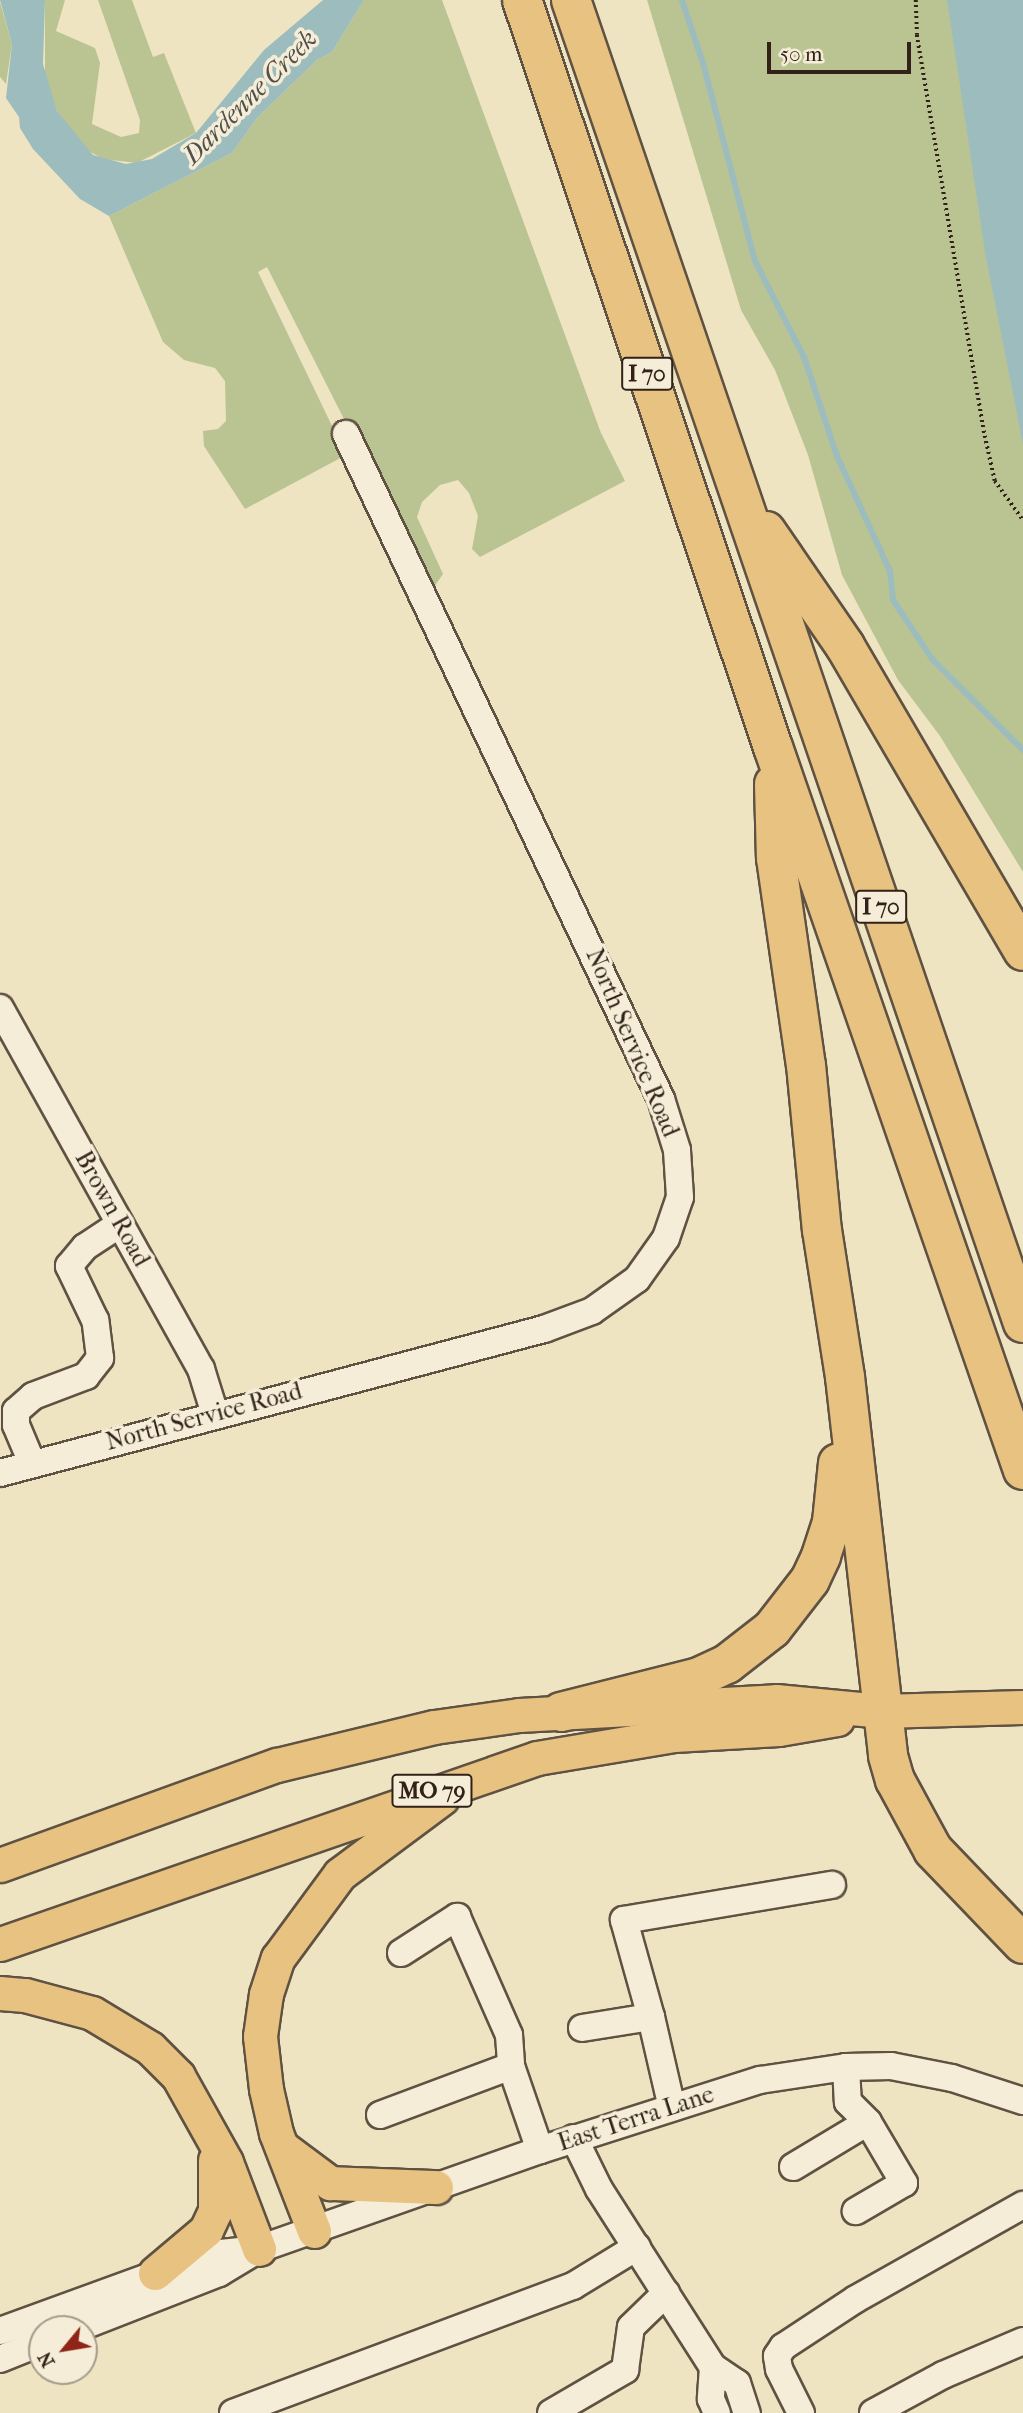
<!DOCTYPE html>
<style>
body{margin:0}
#map{position:relative;width:1023px;height:2413px;overflow:hidden;background:#efe4c2;font-family:"IM FELL French Canon",serif}
div>[style]{position:absolute}
[style*='--x']{left:calc(var(--x)*1px);top:calc(var(--y)*1px);width:calc(var(--w)*1px);rotate:calc(var(--a)*1deg)}
.green>*{inset:0;background:#bac492}
.water>*{inset:0;background:#9dbcbd}
.stream>*{height:6px;margin:-3px;padding:0 3px;transform-origin:3px;border-radius:3px;background:#9dbcbd}
.path>*{height:3.5px;margin-top:-1.75px;transform-origin:0;background:repeating-linear-gradient(90deg,#312118 0 2px,transparent 0 5.5px)}
.roads{filter:drop-shadow(2px 0 #605242) drop-shadow(-2px 0 #605242) drop-shadow(0 2px #605242) drop-shadow(0 -2px #605242)}
.minor>*{height:26px;margin:-13px;padding:0 13px;transform-origin:13px;border-radius:13px;background:#f5edd7}
.major>*{height:33px;margin:-16.5px;padding:0 16.5px;transform-origin:16.5px;border-radius:16.5px;background:#e8c281}
.highway>*{height:38px;margin:-19px;padding:0 19px;transform-origin:19px;border-radius:19px;background:#e8c281}
span{translate:-50% -50%;white-space:nowrap;text-align:center;line-height:1.15;-webkit-text-stroke:7px #f5edd7;paint-order:stroke}
.shield-label span{padding:2px 5px;background:#f5edd7;border:2px solid;border-radius:5px;-webkit-text-stroke-width:0}
.shield-label{font-size:23px;color:#312118;font-weight:700}
.street-label{font-size:24px;color:#312118}
.water-label{font-size:26px;color:#51504a;font-style:italic}
.north{position:absolute;left:28px;top:2315px;width:70px;height:70px;box-sizing:border-box;background:#f5edd7;border:2px solid #a79b8b;border-radius:50%;rotate:240deg;font-size:19px;font-weight:700;line-height:28px;text-align:center;color:#312118}
.north::after{content:'';display:block;margin:auto;width:24px;height:32px;background:#8f2418;clip-path:polygon(50% 0,100% 100%,50% 72%,0 100%)}
.scale{position:absolute;left:767px;top:42px;width:144px;height:32px;box-sizing:border-box;border:4px solid #312118;border-top:0;padding-left:9px;font-size:21px;line-height:24px;white-space:nowrap;color:#312118;-webkit-text-stroke:5px #f5edd7;paint-order:stroke}
</style>
<div id="map">
<div class="green">
<i style="clip-path:polygon(45px 0,65px 0,56px 31px,95px 48px,100px 63px,92px 124px,121px 137px,139px 133px,140px 120px,98px 0,132px 0,153px 57px,164px 53px,196px 133px,137px 163px,103px 159px,85px 149px,57px 111px,45px 79px)"></i>
<i style="clip-path:polygon(364px 0,442px 0,601px 433px,625px 481px,480px 557px,472px 549px,478px 516px,469px 493px,458px 480px,440px 485px,422px 502px,417px 517px,443px 574px,434px 587px,428px 585px,267px 267px,258px 272px,346px 455px,245px 509px,204px 446px,203px 431px,218px 429px,226px 421px,225px 381px,215px 368px,184px 360px,163px 342px,109px 216px,232px 153px,257px 118px,317px 60px,332px 52px)"></i>
<i style="clip-path:polygon(647px 0,1023px 0,1023px 872px,940px 736px,898px 680px,842px 575px,808px 455px,775px 370px,741px 310px)"></i>
<i style="clip-path:polygon(0 2px,12px 44px,6px 84px,0 77px)"></i>
</div>
<div class="water">
<i style="clip-path:polygon(0 0,45px 0,43px 64px,57px 111px,93px 155px,126px 164px,152px 159px,196px 133px,264px 50px,323px 0,364px 0,332px 52px,317px 60px,257px 118px,232px 153px,109px 216px,80px 199px,33px 149px,20px 128px,19px 117px,6px 98px,12px 44px)"></i>
<i style="clip-path:polygon(947px 0,1023px 0,1023px 444px,986px 258px)"></i>
</div>
<div class="stream">
<i style="--x:682;--y:0;--w:66;--a:71.6"></i>
<i style="--x:703;--y:63;--w:205;--a:75.3"></i>
<i style="--x:755;--y:261;--w:108;--a:63"></i>
<i style="--x:804;--y:357;--w:104;--a:71.6"></i>
<i style="--x:837;--y:456;--w:127;--a:65.3"></i>
<i style="--x:890;--y:571;--w:29;--a:84"></i>
<i style="--x:893;--y:600;--w:71;--a:56.5"></i>
<i style="--x:932;--y:659;--w:129;--a:45"></i>
</div>
<div class="path">
<i style="--x:916;--y:0;--w:35;--a:88"></i>
<i style="--x:917;--y:35;--w:407;--a:80.4"></i>
<i style="--x:985;--y:436;--w:46;--a:77.5"></i>
<i style="--x:995;--y:481;--w:48;--a:54.3"></i>
</div>
<div class="roads">
<div class="minor">
<i style="--x:0;--y:1008;--w:413;--a:60.9"></i>
<i style="--x:201;--y:1369;--w:47;--a:72.7"></i>
<i style="--x:32;--y:1463;--w:41;--a:-112.8"></i>
<i style="--x:16;--y:1425;--w:14;--a:-90"></i>
<i style="--x:16;--y:1411;--w:23;--a:-41"></i>
<i style="--x:33;--y:1396;--w:57;--a:-20.7"></i>
<i style="--x:86;--y:1376;--w:23;--a:-52"></i>
<i style="--x:100;--y:1358;--w:38;--a:-97"></i>
<i style="--x:95;--y:1320;--w:60;--a:-115.7"></i>
<i style="--x:69;--y:1266;--w:25;--a:-50"></i>
<i style="--x:85;--y:1247;--w:42;--a:-33.3"></i>
<i style="--x:0;--y:1473;--w:563;--a:-14.83"></i>
<i style="--x:544;--y:1329;--w:51;--a:-20.6"></i>
<i style="--x:592;--y:1311;--w:55;--a:-35.4"></i>
<i style="--x:637;--y:1279;--w:50;--a:-54.7"></i>
<i style="--x:666;--y:1238;--w:43;--a:-71.1"></i>
<i style="--x:680;--y:1197;--w:47;--a:-93.7"></i>
<i style="--x:677;--y:1150;--w:53;--a:-107.4"></i>
<i style="--x:661;--y:1099;--w:736;--a:-115.35"></i>
<i style="--x:401;--y:1953;--w:67;--a:-32.7"></i>
<i style="--x:457;--y:1917;--w:129;--a:66.2"></i>
<i style="--x:509;--y:2035;--w:31;--a:86"></i>
<i style="--x:511;--y:2066;--w:89;--a:71"></i>
<i style="--x:651;--y:2017;--w:101;--a:-105.6"></i>
<i style="--x:624;--y:1920;--w:211;--a:-9.6"></i>
<i style="--x:582;--y:2028;--w:70;--a:-9.1"></i>
<i style="--x:651;--y:2017;--w:93;--a:77"></i>
<i style="--x:846;--y:2067;--w:35;--a:87"></i>
<i style="--x:848;--y:2102;--w:28;--a:45"></i>
<i style="--x:868;--y:2122;--w:71;--a:59.5"></i>
<i style="--x:904;--y:2183;--w:56;--a:149.7"></i>
<i style="--x:380;--y:2115;--w:140;--a:-20.5"></i>
<i style="--x:574;--y:2138;--w:57;--a:63.9"></i>
<i style="--x:599;--y:2189;--w:211;--a:57.4"></i>
<i style="--x:713;--y:2367;--w:29;--a:34"></i>
<i style="--x:737;--y:2383;--w:32;--a:72"></i>
<i style="--x:793;--y:2167;--w:87;--a:-31"></i>
<i style="--x:76;--y:2329;--w:154;--a:-21.4"></i>
<i style="--x:219;--y:2273;--w:47;--a:-31"></i>
<i style="--x:259;--y:2249;--w:298;--a:-19.4"></i>
<i style="--x:540;--y:2150;--w:231;--a:-17.7"></i>
<i style="--x:760;--y:2080;--w:87;--a:-8.6"></i>
<i style="--x:846;--y:2067;--w:45;--a:-1.3"></i>
<i style="--x:891;--y:2066;--w:62;--a:11.1"></i>
<i style="--x:952;--y:2078;--w:75;--a:17.9"></i>
<i style="--x:0;--y:2331;--w:225;--a:-20"></i>
<i style="--x:211;--y:2254;--w:39;--a:-6"></i>
<i style="--x:0;--y:2359;--w:45;--a:-22"></i>
<i style="--x:713;--y:2367;--w:32;--a:94"></i>
<i style="--x:711;--y:2399;--w:15;--a:67"></i>
<i style="--x:233;--y:2413;--w:363;--a:-20.5"></i>
<i style="--x:573;--y:2286;--w:75;--a:-31.4"></i>
<i style="--x:551;--y:2413;--w:86;--a:-30.2"></i>
<i style="--x:625;--y:2370;--w:43;--a:-82.1"></i>
<i style="--x:631;--y:2327;--w:49;--a:-44.2"></i>
<i style="--x:801;--y:2413;--w:49;--a:-116.6"></i>
<i style="--x:779;--y:2369;--w:13;--a:-99"></i>
<i style="--x:777;--y:2356;--w:11;--a:-56"></i>
<i style="--x:783;--y:2347;--w:87;--a:-33.3"></i>
<i style="--x:856;--y:2299;--w:192;--a:-29.4"></i>
<i style="--x:873;--y:2413;--w:80;--a:-28.5"></i>
<i style="--x:943;--y:2375;--w:87;--a:-23"></i>
</div>
<div class="major">
<i style="--x:0;--y:1865;--w:294;--a:-19.9"></i>
<i style="--x:277;--y:1765;--w:162;--a:-13.6"></i>
<i style="--x:434;--y:1727;--w:86;--a:-8"></i>
<i style="--x:519;--y:1715;--w:257;--a:-3.1"></i>
<i style="--x:776;--y:1701;--w:105;--a:5.4"></i>
<i style="--x:881;--y:1711;--w:142;--a:-1.6"></i>
<i style="--x:0;--y:1944;--w:568;--a:-19.1"></i>
<i style="--x:537;--y:1758;--w:139;--a:-9.5"></i>
<i style="--x:674;--y:1735;--w:105;--a:-3.3"></i>
<i style="--x:779;--y:1729;--w:59;--a:-9.8"></i>
<i style="--x:0;--y:1993;--w:25;--a:5"></i>
<i style="--x:25;--y:1995;--w:69;--a:15"></i>
<i style="--x:92;--y:2013;--w:68;--a:31.1"></i>
<i style="--x:150;--y:2048;--w:40;--a:45"></i>
<i style="--x:178;--y:2076;--w:98;--a:60.8"></i>
<i style="--x:226;--y:2162;--w:93;--a:69.2"></i>
<i style="--x:283;--y:2148;--w:59;--a:36.7"></i>
<i style="--x:330;--y:2183;--w:106;--a:2.2"></i>
<i style="--x:314;--y:2231;--w:105;--a:-111.2"></i>
<i style="--x:276;--y:2133;--w:45;--a:-102.8"></i>
<i style="--x:266;--y:2089;--w:53;--a:-96.5"></i>
<i style="--x:260;--y:2036;--w:42;--a:-81.9"></i>
<i style="--x:266;--y:1994;--w:38;--a:-72"></i>
<i style="--x:278;--y:1958;--w:104;--a:-53.6"></i>
<i style="--x:340;--y:1874;--w:127;--a:-36.7"></i>
<i style="--x:155;--y:2273;--w:67;--a:-40.1"></i>
<i style="--x:206;--y:2230;--w:21;--a:-65"></i>
<i style="--x:215;--y:2211;--w:51;--a:-90"></i>
</div>
<div class="highway">
<i style="--x:522;--y:0;--w:788;--a:71.43"></i>
<i style="--x:773;--y:747;--w:765;--a:70.93"></i>
<i style="--x:571;--y:0;--w:1398;--a:71.14"></i>
<i style="--x:766;--y:531;--w:140;--a:55.5"></i>
<i style="--x:845;--y:646;--w:353;--a:59.7"></i>
<i style="--x:774;--y:784;--w:74;--a:88.5"></i>
<i style="--x:776;--y:858;--w:209;--a:81.8"></i>
<i style="--x:806;--y:1065;--w:166;--a:84.5"></i>
<i style="--x:822;--y:1230;--w:149;--a:81.1"></i>
<i style="--x:845;--y:1377;--w:381;--a:83.5"></i>
<i style="--x:888;--y:1756;--w:25;--a:74"></i>
<i style="--x:895;--y:1780;--w:80;--a:61.5"></i>
<i style="--x:933;--y:1850;--w:130;--a:46.2"></i>
<i style="--x:561;--y:1712;--w:142;--a:-14.2"></i>
<i style="--x:699;--y:1677;--w:31;--a:-25"></i>
<i style="--x:727;--y:1664;--w:57;--a:-37.9"></i>
<i style="--x:772;--y:1629;--w:62;--a:-52.2"></i>
<i style="--x:810;--y:1580;--w:26;--a:-65"></i>
<i style="--x:821;--y:1556;--w:36;--a:-72"></i>
<i style="--x:832;--y:1522;--w:59;--a:-84.2"></i>
</div>
</div>
<div class="shield-label">
<span style="left:647px;top:374px">I 70</span>
<span style="left:881px;top:907px">I 70</span>
<span style="left:432px;top:1791px">MO 79</span>
</div>
<div class="street-label">
<span style="left:632px;top:1043px;rotate:67deg">North Service Road</span>
<span style="left:112px;top:1209px;rotate:61deg">Brown Road</span>
<span style="left:204px;top:1417px;rotate:-15deg">North Service Road</span>
<span style="left:636px;top:2119px;rotate:-18deg">East Terra Lane</span>
</div>
<div class="water-label">
<span style="left:250px;top:97px;rotate:-45deg">Dardenne Creek</span>
</div>
<div class="north">N</div>
<div class="scale">50 m</div>
</div>
